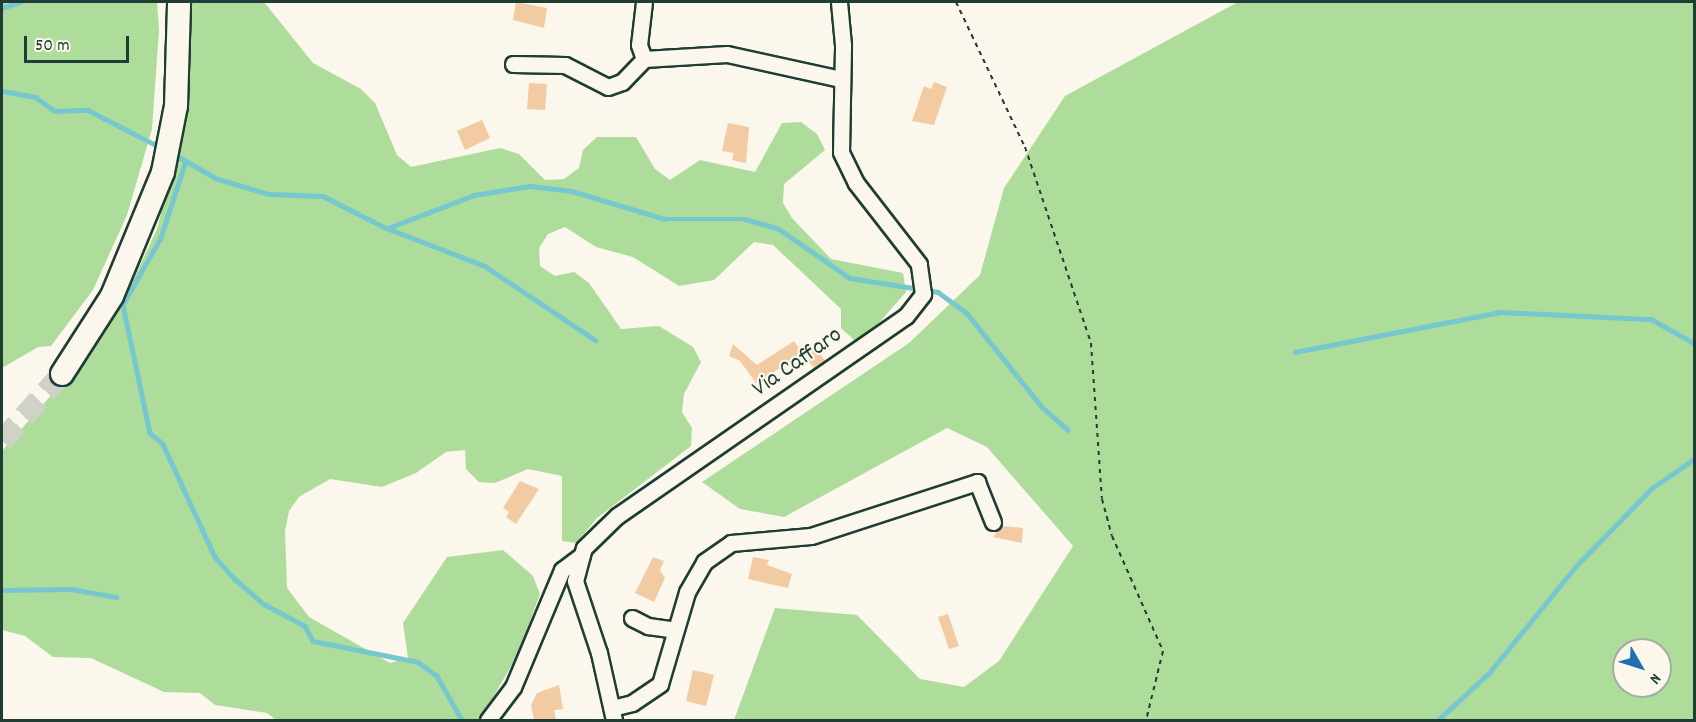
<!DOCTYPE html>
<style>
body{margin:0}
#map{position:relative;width:1696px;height:722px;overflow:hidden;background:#fbf7ec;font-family:Dekko,sans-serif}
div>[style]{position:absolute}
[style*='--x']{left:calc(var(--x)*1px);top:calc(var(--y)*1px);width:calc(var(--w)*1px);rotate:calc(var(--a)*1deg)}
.green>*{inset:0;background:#addc9b}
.stream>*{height:4.5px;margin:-2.25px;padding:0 2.25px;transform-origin:2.25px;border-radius:2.25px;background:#76c7ce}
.building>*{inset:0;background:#f2cba2}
.highway-tunnel>*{height:22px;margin-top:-11px;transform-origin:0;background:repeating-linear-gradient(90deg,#cfd2c7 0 22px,transparent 0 33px)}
.path>*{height:2px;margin-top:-1px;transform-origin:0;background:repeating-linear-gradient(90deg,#1f3d34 0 4.5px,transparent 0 9px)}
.roads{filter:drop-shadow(2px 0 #1f3d34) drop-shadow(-2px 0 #1f3d34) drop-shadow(0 2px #1f3d34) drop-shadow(0 -2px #1f3d34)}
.minor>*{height:15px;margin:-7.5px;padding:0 7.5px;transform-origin:7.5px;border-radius:7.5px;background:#fbf7ec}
.highway>*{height:22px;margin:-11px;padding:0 11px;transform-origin:11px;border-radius:11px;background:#fbf7ec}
span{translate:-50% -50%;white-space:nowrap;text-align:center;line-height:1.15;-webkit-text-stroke:4.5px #fbf7ec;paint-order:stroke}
.street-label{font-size:24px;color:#1f3d34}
.frame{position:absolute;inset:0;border:3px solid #1f3d34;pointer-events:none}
.north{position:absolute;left:1612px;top:638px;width:60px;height:60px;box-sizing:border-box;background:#fbf7ec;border:2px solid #a3ada2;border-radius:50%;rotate:129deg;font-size:16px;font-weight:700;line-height:24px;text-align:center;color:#1f3d34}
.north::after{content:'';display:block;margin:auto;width:21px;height:27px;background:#1f6fb2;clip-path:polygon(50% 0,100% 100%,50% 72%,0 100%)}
.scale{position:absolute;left:24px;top:36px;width:105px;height:27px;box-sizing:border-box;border:3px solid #1f3d34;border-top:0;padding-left:8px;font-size:18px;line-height:21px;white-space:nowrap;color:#1f3d34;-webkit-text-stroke:4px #fbf7ec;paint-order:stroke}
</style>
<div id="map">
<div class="green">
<i style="clip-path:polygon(2px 2px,157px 2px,159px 30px,152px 129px,127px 215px,93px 290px,51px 346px,38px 347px,2px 368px)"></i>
<i style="clip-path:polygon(188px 2px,264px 2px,313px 63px,361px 89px,375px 103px,397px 155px,411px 167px,500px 148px,519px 154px,545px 180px,564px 179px,579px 168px,583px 150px,597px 137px,636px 137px,655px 169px,670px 180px,700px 160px,755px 172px,782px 123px,801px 122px,817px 134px,825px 150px,784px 184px,783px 203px,792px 218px,831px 259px,903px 273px,906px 292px,871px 332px,854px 340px,841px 328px,841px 309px,773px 245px,754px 242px,714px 280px,679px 286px,633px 257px,596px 247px,565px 227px,548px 234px,539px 248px,540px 266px,555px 276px,574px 272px,589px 283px,621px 329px,659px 326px,693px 347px,701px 362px,684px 394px,682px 412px,692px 428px,691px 446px,597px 518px,576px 543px,562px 541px,562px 476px,528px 469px,495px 483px,479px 482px,466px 469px,465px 450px,446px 452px,416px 473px,382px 487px,330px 479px,299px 497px,289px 511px,285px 531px,287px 588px,309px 617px,390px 663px,408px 658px,403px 623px,447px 557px,503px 550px,533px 576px,540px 594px,518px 654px,480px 720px,276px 720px,267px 713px,215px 705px,200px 693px,164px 692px,91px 658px,53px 657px,25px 636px,2px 630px,2px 451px,92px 349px,128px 291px,157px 229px,186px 114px)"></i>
<i style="clip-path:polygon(evenodd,1238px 2px,1694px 2px,1694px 720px,734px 720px,775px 608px,857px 615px,920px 679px,964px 687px,999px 661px,1073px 546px,987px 447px,947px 428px,784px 517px,740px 509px,702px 482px,909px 343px,980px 275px,1004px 188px,1065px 96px,1238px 2px,1624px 650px,1660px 650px,1660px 686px,1624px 686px,1624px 650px)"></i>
</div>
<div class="stream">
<i style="--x:2;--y:8;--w:19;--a:-18"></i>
<i style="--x:2;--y:91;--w:34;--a:10"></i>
<i style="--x:35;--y:97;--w:24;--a:35"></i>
<i style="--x:55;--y:111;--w:33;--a:-2"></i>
<i style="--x:88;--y:110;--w:74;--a:27.3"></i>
<i style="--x:181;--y:158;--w:39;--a:30"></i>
<i style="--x:215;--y:178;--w:56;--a:16.5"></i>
<i style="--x:269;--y:194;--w:54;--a:2.1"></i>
<i style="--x:323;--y:196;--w:68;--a:26.9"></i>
<i style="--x:384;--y:227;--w:108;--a:21.1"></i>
<i style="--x:485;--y:266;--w:133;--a:33.9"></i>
<i style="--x:186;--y:161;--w:81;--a:108"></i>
<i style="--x:161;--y:238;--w:77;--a:119.6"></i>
<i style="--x:123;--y:305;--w:131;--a:78.1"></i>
<i style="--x:150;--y:433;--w:17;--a:40"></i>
<i style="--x:163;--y:444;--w:124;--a:65.3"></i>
<i style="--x:215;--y:557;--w:31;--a:48"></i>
<i style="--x:236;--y:580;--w:37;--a:41"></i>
<i style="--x:264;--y:604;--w:47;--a:28.2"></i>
<i style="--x:305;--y:626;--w:17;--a:62"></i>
<i style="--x:313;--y:641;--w:107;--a:11.3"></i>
<i style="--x:418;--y:662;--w:24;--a:36"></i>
<i style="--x:437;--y:676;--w:51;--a:60.4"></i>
<i style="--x:388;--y:228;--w:92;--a:-21"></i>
<i style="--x:474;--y:195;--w:57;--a:-9.1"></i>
<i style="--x:530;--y:186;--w:42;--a:6.8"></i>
<i style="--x:572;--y:191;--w:97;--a:16.8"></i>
<i style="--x:665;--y:219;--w:80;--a:0"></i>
<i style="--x:745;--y:219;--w:35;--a:16"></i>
<i style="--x:779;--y:229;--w:86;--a:34.6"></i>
<i style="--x:850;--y:278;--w:89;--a:9"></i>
<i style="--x:938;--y:292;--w:34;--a:36"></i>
<i style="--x:966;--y:312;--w:123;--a:51.3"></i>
<i style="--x:1043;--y:408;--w:33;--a:41"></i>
<i style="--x:1295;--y:352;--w:209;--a:-11"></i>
<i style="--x:1500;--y:312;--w:151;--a:2.7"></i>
<i style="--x:1651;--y:319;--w:49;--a:29.2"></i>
<i style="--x:2;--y:590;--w:69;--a:-0.8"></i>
<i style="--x:71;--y:589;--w:46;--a:10.1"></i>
<i style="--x:1438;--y:720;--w:69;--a:-42.7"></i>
<i style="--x:1489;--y:673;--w:136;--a:-50.9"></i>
<i style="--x:1575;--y:567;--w:110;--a:-45.7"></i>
<i style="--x:1652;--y:488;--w:51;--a:-34.6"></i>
</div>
<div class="building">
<i style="clip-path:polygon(516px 2px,547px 8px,544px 28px,513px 20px)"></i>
<i style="clip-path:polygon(934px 82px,947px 87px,934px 125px,912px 121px,924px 86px,931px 89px)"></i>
<i style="clip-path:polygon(529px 83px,547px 84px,545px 110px,527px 109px)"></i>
<i style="clip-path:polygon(482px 120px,490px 138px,465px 150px,457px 131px)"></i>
<i style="clip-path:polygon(728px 123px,749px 127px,746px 163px,732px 160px,734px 153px,722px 151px)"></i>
<i style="clip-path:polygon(794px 341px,803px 354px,756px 383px,740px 361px,729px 356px,733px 344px,757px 365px)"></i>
<i style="clip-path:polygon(815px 348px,825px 360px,814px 368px,804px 356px)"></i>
<i style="clip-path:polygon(520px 481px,539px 489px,516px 524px,506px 517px,509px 512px,503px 508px)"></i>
<i style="clip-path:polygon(1002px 526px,1023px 528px,1022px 543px,993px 537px)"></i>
<i style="clip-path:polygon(653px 557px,664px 561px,660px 570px,665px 578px,654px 602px,635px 593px)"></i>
<i style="clip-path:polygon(753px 557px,769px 560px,767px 565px,792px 574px,788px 588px,748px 579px)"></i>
<i style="clip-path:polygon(948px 614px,959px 646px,949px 649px,938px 617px)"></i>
<i style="clip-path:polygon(693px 670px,714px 675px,706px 706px,686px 701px)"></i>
<i style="clip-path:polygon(559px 685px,563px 709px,554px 710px,556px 720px,534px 720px,531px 705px,537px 693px)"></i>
</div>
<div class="highway-tunnel">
<i style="--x:2;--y:441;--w:90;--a:-48.2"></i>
</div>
<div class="path">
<i style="--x:956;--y:2;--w:161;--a:64.6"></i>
<i style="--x:1025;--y:147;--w:207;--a:71.4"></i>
<i style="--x:1091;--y:343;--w:156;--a:86"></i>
<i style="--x:1102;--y:499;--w:38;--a:75"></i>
<i style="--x:1112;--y:536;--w:126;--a:66.1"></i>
<i style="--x:1163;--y:651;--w:71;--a:103.8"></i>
</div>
<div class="roads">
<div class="minor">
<i style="--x:644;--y:2;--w:43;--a:96.6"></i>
<i style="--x:639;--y:45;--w:15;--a:70"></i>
<i style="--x:644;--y:59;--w:83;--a:-3.4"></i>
<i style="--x:727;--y:54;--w:117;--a:12.4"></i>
<i style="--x:513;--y:64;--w:52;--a:1.1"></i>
<i style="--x:565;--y:65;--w:48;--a:27.1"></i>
<i style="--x:608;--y:87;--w:15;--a:-20"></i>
<i style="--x:622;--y:82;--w:32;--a:-46"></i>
<i style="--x:632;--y:618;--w:18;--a:27"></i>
<i style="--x:648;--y:626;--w:27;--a:8"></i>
<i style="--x:612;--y:708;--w:21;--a:-14"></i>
<i style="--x:632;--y:703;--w:34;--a:-34"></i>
<i style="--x:660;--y:684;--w:96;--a:-73.6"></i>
<i style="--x:687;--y:592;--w:34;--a:-60"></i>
<i style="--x:704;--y:562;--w:33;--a:-35"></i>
<i style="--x:731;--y:543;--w:80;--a:-5"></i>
<i style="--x:811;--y:536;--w:175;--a:-18"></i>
<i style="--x:977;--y:482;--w:43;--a:68.2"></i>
<i style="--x:488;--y:720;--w:41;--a:-52.9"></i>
<i style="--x:513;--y:687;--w:127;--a:-67.3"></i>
<i style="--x:562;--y:570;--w:25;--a:-37"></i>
<i style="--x:614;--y:720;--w:69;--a:-102.6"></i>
<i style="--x:599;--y:653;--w:76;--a:-108.4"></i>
<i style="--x:575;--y:581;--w:34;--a:-75"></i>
<i style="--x:584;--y:548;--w:46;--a:-44.1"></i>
<i style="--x:617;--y:516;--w:351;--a:-34.7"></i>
<i style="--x:906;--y:316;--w:28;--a:-52"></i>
<i style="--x:923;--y:294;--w:30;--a:-98"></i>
<i style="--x:919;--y:264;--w:103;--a:-127.9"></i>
<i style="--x:856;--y:183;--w:34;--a:-116"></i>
<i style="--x:841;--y:152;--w:107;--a:-88.9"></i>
<i style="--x:843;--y:45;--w:43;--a:-95.3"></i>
</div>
<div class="highway">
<i style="--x:62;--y:374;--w:93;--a:-57.3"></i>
<i style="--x:112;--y:296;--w:134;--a:-67.6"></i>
<i style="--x:163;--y:172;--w:67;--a:-78.9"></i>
<i style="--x:176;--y:106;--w:104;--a:-88.3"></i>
</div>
</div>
<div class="street-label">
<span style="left:798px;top:363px;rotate:-35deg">Via Caffaro</span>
</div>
<div class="frame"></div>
<div class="north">N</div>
<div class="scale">50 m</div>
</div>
